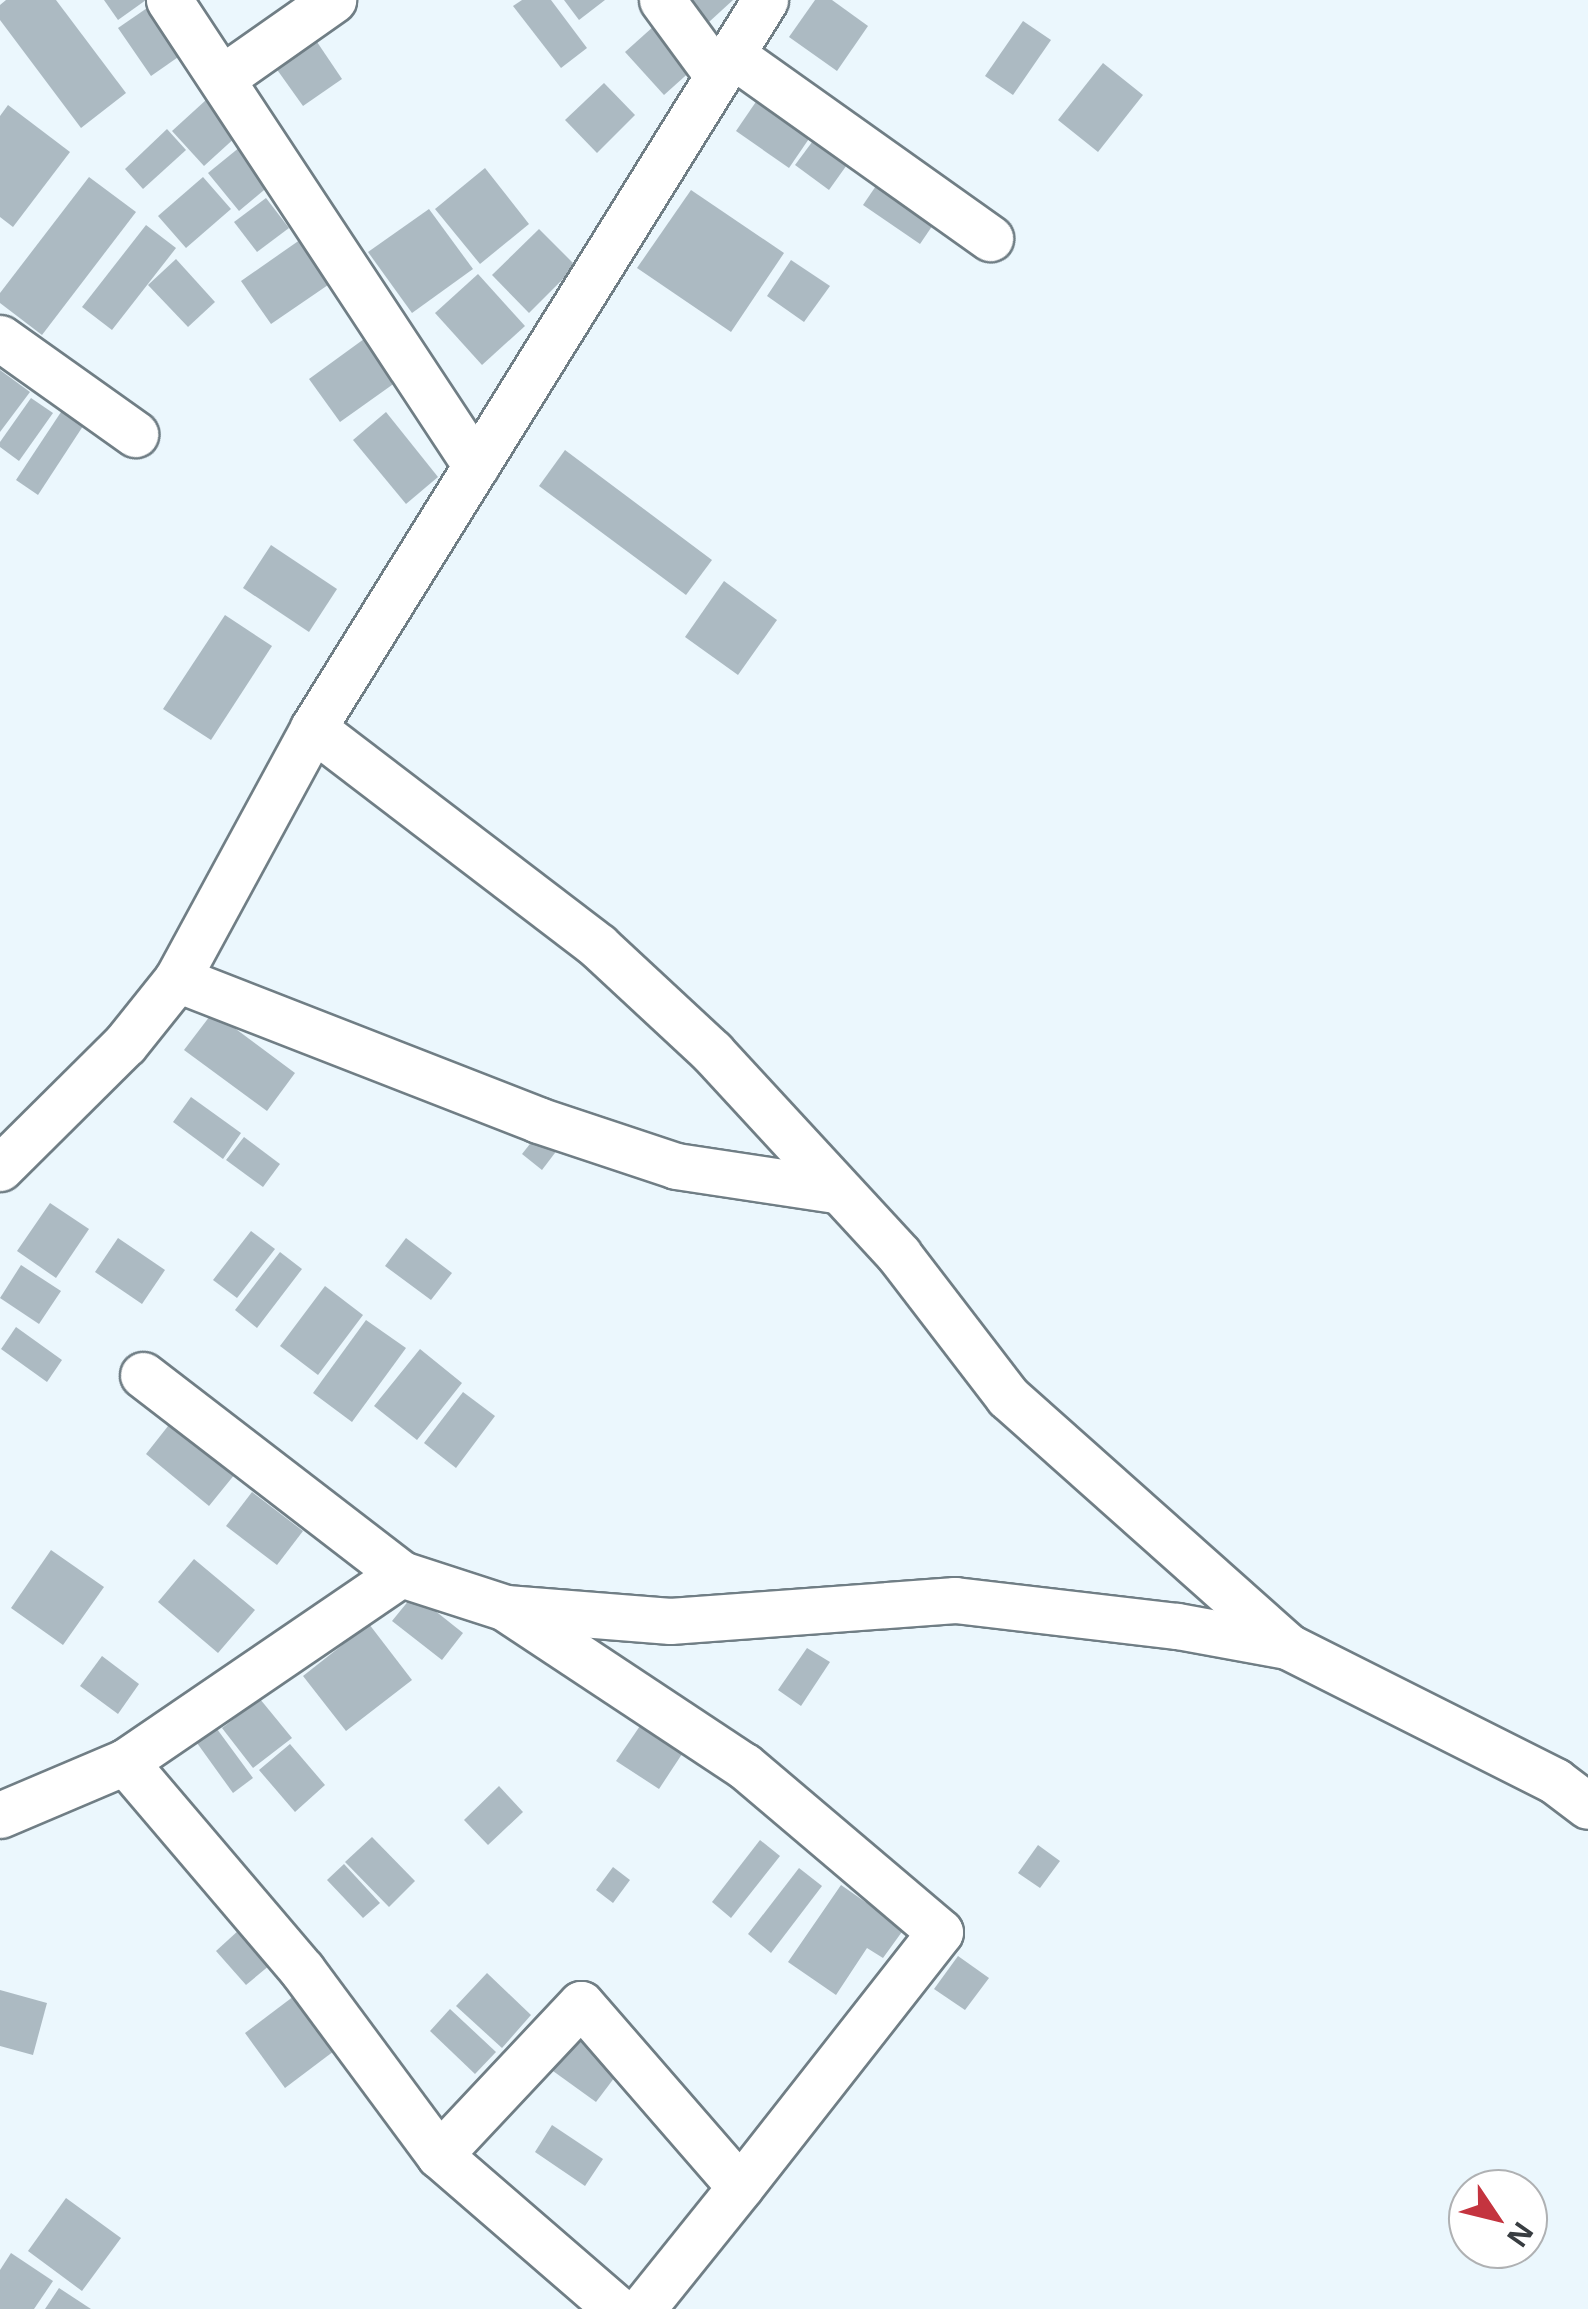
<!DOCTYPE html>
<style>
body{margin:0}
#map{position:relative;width:1588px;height:2309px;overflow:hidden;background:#ebf7fd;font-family:"Noto Sans",sans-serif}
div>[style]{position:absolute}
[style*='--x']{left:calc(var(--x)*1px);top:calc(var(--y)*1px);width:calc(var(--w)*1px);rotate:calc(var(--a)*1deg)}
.building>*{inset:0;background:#acbac2}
.roads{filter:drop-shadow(2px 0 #707e85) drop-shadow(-2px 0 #707e85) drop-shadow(0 2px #707e85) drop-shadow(0 -2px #707e85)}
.street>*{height:45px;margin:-22.5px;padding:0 22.5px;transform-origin:22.5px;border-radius:22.5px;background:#fff}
span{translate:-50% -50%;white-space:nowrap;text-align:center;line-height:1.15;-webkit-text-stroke:10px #fff;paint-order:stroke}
.north{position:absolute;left:1448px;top:2169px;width:100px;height:100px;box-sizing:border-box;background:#fff;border:2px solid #afb1b3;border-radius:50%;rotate:125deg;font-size:28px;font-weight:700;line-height:40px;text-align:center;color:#383d41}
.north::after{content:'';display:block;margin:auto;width:35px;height:45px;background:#c4343f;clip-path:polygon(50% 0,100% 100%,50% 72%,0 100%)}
</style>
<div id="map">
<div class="building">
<i style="clip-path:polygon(6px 0,56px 0,126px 93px,81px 128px,0 20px,0 5px)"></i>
<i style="clip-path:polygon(104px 0,146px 0,118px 20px)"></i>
<i style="clip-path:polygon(522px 0,551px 0,587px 48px,561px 68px,513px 6px)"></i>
<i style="clip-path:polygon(564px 0,605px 0,579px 20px)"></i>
<i style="clip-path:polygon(689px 0,733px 0,709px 22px)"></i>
<i style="clip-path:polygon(815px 0,832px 0,868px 26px,837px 71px,789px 37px)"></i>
<i style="clip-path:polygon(150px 6px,184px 53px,151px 76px,118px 28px)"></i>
<i style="clip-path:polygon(1023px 21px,1051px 40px,1013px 95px,985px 76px)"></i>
<i style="clip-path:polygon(654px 26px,693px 69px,664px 95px,625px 52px)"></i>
<i style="clip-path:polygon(313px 36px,342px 79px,303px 106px,273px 64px)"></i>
<i style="clip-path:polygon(1103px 63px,1143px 95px,1098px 152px,1058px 120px)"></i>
<i style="clip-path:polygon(604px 83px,635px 115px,597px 153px,565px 120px)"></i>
<i style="clip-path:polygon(764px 90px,817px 127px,789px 168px,736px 131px)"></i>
<i style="clip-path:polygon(206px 100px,238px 135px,204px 166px,172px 131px)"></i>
<i style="clip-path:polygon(8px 105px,70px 152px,13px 227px,0 217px,0 116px)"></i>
<i style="clip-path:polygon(167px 129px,186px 150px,143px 189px,125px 169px)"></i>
<i style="clip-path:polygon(821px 130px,854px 155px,829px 190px,795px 165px)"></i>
<i style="clip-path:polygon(240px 147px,270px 185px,239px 211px,208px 173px)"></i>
<i style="clip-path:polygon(485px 168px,529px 224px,480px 264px,435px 209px)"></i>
<i style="clip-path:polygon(89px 177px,136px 212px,42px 335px,0 303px,0 293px)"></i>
<i style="clip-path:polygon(203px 177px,231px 209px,186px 248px,158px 216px)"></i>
<i style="clip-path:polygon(882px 177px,939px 216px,920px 244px,863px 205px)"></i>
<i style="clip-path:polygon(691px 190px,784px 253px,731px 332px,637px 268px)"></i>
<i style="clip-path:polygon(266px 198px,289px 228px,257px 252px,234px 222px)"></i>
<i style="clip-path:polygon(429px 209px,473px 269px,412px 313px,368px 252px)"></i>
<i style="clip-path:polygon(146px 225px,176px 248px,112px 330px,82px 307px)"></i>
<i style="clip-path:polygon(317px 228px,347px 272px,271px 324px,241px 281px)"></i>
<i style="clip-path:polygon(539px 229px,576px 266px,529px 313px,492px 275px)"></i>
<i style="clip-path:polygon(176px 259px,215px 302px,188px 327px,148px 285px)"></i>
<i style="clip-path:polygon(791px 260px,830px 286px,804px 322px,767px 296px)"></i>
<i style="clip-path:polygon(478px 274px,525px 326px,482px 365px,435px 313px)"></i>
<i style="clip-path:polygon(375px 331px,406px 375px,340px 422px,309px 379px)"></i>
<i style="clip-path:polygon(0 370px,30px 392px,0 432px)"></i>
<i style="clip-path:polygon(31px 398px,53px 413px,19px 461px,0 447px,0 442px)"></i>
<i style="clip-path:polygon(63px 409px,85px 423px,38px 495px,16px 480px)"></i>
<i style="clip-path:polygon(386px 412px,438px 477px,406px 504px,353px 440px)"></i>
<i style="clip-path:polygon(565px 450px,712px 560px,686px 595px,539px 486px)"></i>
<i style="clip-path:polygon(271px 545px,337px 589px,309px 632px,243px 588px)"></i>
<i style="clip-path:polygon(724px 581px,777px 620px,738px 675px,685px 637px)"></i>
<i style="clip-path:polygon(225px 615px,272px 646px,211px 740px,163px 709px)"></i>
<i style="clip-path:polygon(213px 1012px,295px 1073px,267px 1111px,184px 1050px)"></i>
<i style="clip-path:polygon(191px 1097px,241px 1133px,223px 1159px,173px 1122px)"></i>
<i style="clip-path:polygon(541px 1130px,561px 1145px,542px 1170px,522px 1154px)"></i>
<i style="clip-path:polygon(244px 1137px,280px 1164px,263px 1187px,226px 1160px)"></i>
<i style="clip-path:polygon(50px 1203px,89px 1229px,56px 1278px,17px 1251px)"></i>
<i style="clip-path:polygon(251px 1231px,275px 1249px,237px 1298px,213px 1280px)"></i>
<i style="clip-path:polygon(118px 1238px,165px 1270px,142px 1304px,95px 1272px)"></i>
<i style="clip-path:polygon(406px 1238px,452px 1273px,431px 1300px,385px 1266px)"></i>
<i style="clip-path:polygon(280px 1252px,302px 1269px,257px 1328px,235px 1310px)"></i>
<i style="clip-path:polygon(21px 1265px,61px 1291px,39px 1324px,0 1298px)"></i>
<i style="clip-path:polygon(325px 1286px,363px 1315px,318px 1375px,280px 1346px)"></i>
<i style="clip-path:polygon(366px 1320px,406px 1348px,352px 1422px,313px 1393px)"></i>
<i style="clip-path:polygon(16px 1327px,62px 1360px,47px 1382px,1px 1349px)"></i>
<i style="clip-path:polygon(420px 1349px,462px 1383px,417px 1440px,374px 1406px)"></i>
<i style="clip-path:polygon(463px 1392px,495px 1416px,456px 1468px,424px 1443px)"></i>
<i style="clip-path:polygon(172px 1421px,235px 1474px,209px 1506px,146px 1454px)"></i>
<i style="clip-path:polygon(252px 1492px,303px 1531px,277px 1565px,226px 1526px)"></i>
<i style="clip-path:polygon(51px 1550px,104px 1587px,63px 1645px,11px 1608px)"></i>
<i style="clip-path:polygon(194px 1559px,255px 1610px,218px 1653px,158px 1602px)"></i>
<i style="clip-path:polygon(414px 1594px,463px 1633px,442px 1660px,392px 1621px)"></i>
<i style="clip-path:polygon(369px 1624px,412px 1680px,346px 1731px,303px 1676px)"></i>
<i style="clip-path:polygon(807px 1648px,830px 1662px,801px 1706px,778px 1690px)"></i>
<i style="clip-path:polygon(102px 1656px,139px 1684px,118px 1714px,80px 1686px)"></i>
<i style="clip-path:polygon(260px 1699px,292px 1738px,253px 1768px,222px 1728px)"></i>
<i style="clip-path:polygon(642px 1723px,684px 1751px,659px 1789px,616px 1761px)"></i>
<i style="clip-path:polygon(217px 1729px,253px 1778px,233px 1793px,197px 1743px)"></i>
<i style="clip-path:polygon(290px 1744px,325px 1785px,295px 1812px,259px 1770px)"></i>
<i style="clip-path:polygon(499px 1786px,523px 1812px,488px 1845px,464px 1820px)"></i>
<i style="clip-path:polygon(372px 1837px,415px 1881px,389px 1907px,345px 1862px)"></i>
<i style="clip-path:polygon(760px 1840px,780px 1856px,731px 1918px,712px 1902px)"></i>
<i style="clip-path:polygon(1038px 1845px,1060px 1861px,1040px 1888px,1018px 1873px)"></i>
<i style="clip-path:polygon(344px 1864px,380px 1903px,363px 1918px,327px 1880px)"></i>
<i style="clip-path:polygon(613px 1867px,630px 1880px,613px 1903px,596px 1890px)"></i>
<i style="clip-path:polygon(799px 1868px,822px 1886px,771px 1953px,748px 1934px)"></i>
<i style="clip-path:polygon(841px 1885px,904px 1929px,883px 1958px,867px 1948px,836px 1995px,788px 1962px)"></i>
<i style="clip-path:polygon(239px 1930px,270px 1965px,246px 1985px,216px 1951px)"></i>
<i style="clip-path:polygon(958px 1956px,989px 1978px,965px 2010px,934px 1989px)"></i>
<i style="clip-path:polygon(487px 1973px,531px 2015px,502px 2048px,456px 2006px)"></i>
<i style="clip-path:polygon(0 1990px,47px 2003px,33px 2055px,0 2046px)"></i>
<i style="clip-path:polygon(298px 1993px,338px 2048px,285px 2088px,245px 2033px)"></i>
<i style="clip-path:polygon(450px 2009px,496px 2052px,475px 2074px,430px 2031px)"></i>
<i style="clip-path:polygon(581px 2033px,624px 2065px,596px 2102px,553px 2071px)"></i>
<i style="clip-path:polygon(552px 2125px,603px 2159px,585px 2186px,535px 2152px)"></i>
<i style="clip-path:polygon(66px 2198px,121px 2238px,82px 2291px,28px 2251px)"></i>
<i style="clip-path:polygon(11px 2253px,53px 2281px,34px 2309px,0 2309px,0 2270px)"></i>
<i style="clip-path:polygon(59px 2288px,91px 2309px,45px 2309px)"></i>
</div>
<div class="roads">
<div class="street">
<i style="--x:169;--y:0;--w:558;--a:56.62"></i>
<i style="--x:662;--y:0;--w:93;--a:53.7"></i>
<i style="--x:731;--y:54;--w:318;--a:35.4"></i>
<i style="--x:222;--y:78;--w:136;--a:-35.1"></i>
<i style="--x:0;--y:338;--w:166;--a:35.4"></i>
<i style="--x:313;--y:728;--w:359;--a:37.4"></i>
<i style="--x:598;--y:946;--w:156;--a:42.9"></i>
<i style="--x:712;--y:1052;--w:276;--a:47.3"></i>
<i style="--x:899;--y:1255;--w:179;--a:52.5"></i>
<i style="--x:1008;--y:1397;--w:374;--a:41.7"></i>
<i style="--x:1287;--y:1646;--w:300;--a:26.7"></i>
<i style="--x:1555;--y:1781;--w:41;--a:37.1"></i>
<i style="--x:177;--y:979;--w:388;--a:21.3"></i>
<i style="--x:538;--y:1120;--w:145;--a:18.4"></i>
<i style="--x:676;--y:1166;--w:161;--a:8.6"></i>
<i style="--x:0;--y:1168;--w:176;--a:-44.8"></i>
<i style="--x:125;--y:1044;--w:83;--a:-51.3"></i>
<i style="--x:177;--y:979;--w:285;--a:-61.5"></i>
<i style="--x:313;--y:728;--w:857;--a:-58.16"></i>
<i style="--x:143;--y:1375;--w:326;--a:37.6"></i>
<i style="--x:125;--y:1762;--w:273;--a:49.6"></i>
<i style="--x:302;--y:1970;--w:230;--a:53.5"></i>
<i style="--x:439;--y:2155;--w:235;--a:40.9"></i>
<i style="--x:0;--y:1815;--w:136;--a:-23"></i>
<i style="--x:125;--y:1762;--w:334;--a:-34.3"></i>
<i style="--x:401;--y:1574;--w:110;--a:17.9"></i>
<i style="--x:506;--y:1608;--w:165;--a:4.5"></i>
<i style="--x:670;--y:1621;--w:286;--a:-4.2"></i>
<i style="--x:955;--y:1600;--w:224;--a:6.7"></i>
<i style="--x:1177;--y:1626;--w:112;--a:10.3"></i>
<i style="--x:439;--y:2155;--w:207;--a:-46.8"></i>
<i style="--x:581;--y:2004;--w:242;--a:49"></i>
<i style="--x:740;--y:2187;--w:324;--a:-51.9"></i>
<i style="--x:940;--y:1932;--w:257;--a:-139.7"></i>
<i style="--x:744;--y:1766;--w:283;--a:-146.5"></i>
<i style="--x:642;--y:2309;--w:156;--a:-51.2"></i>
</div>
</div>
<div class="north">N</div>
</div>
